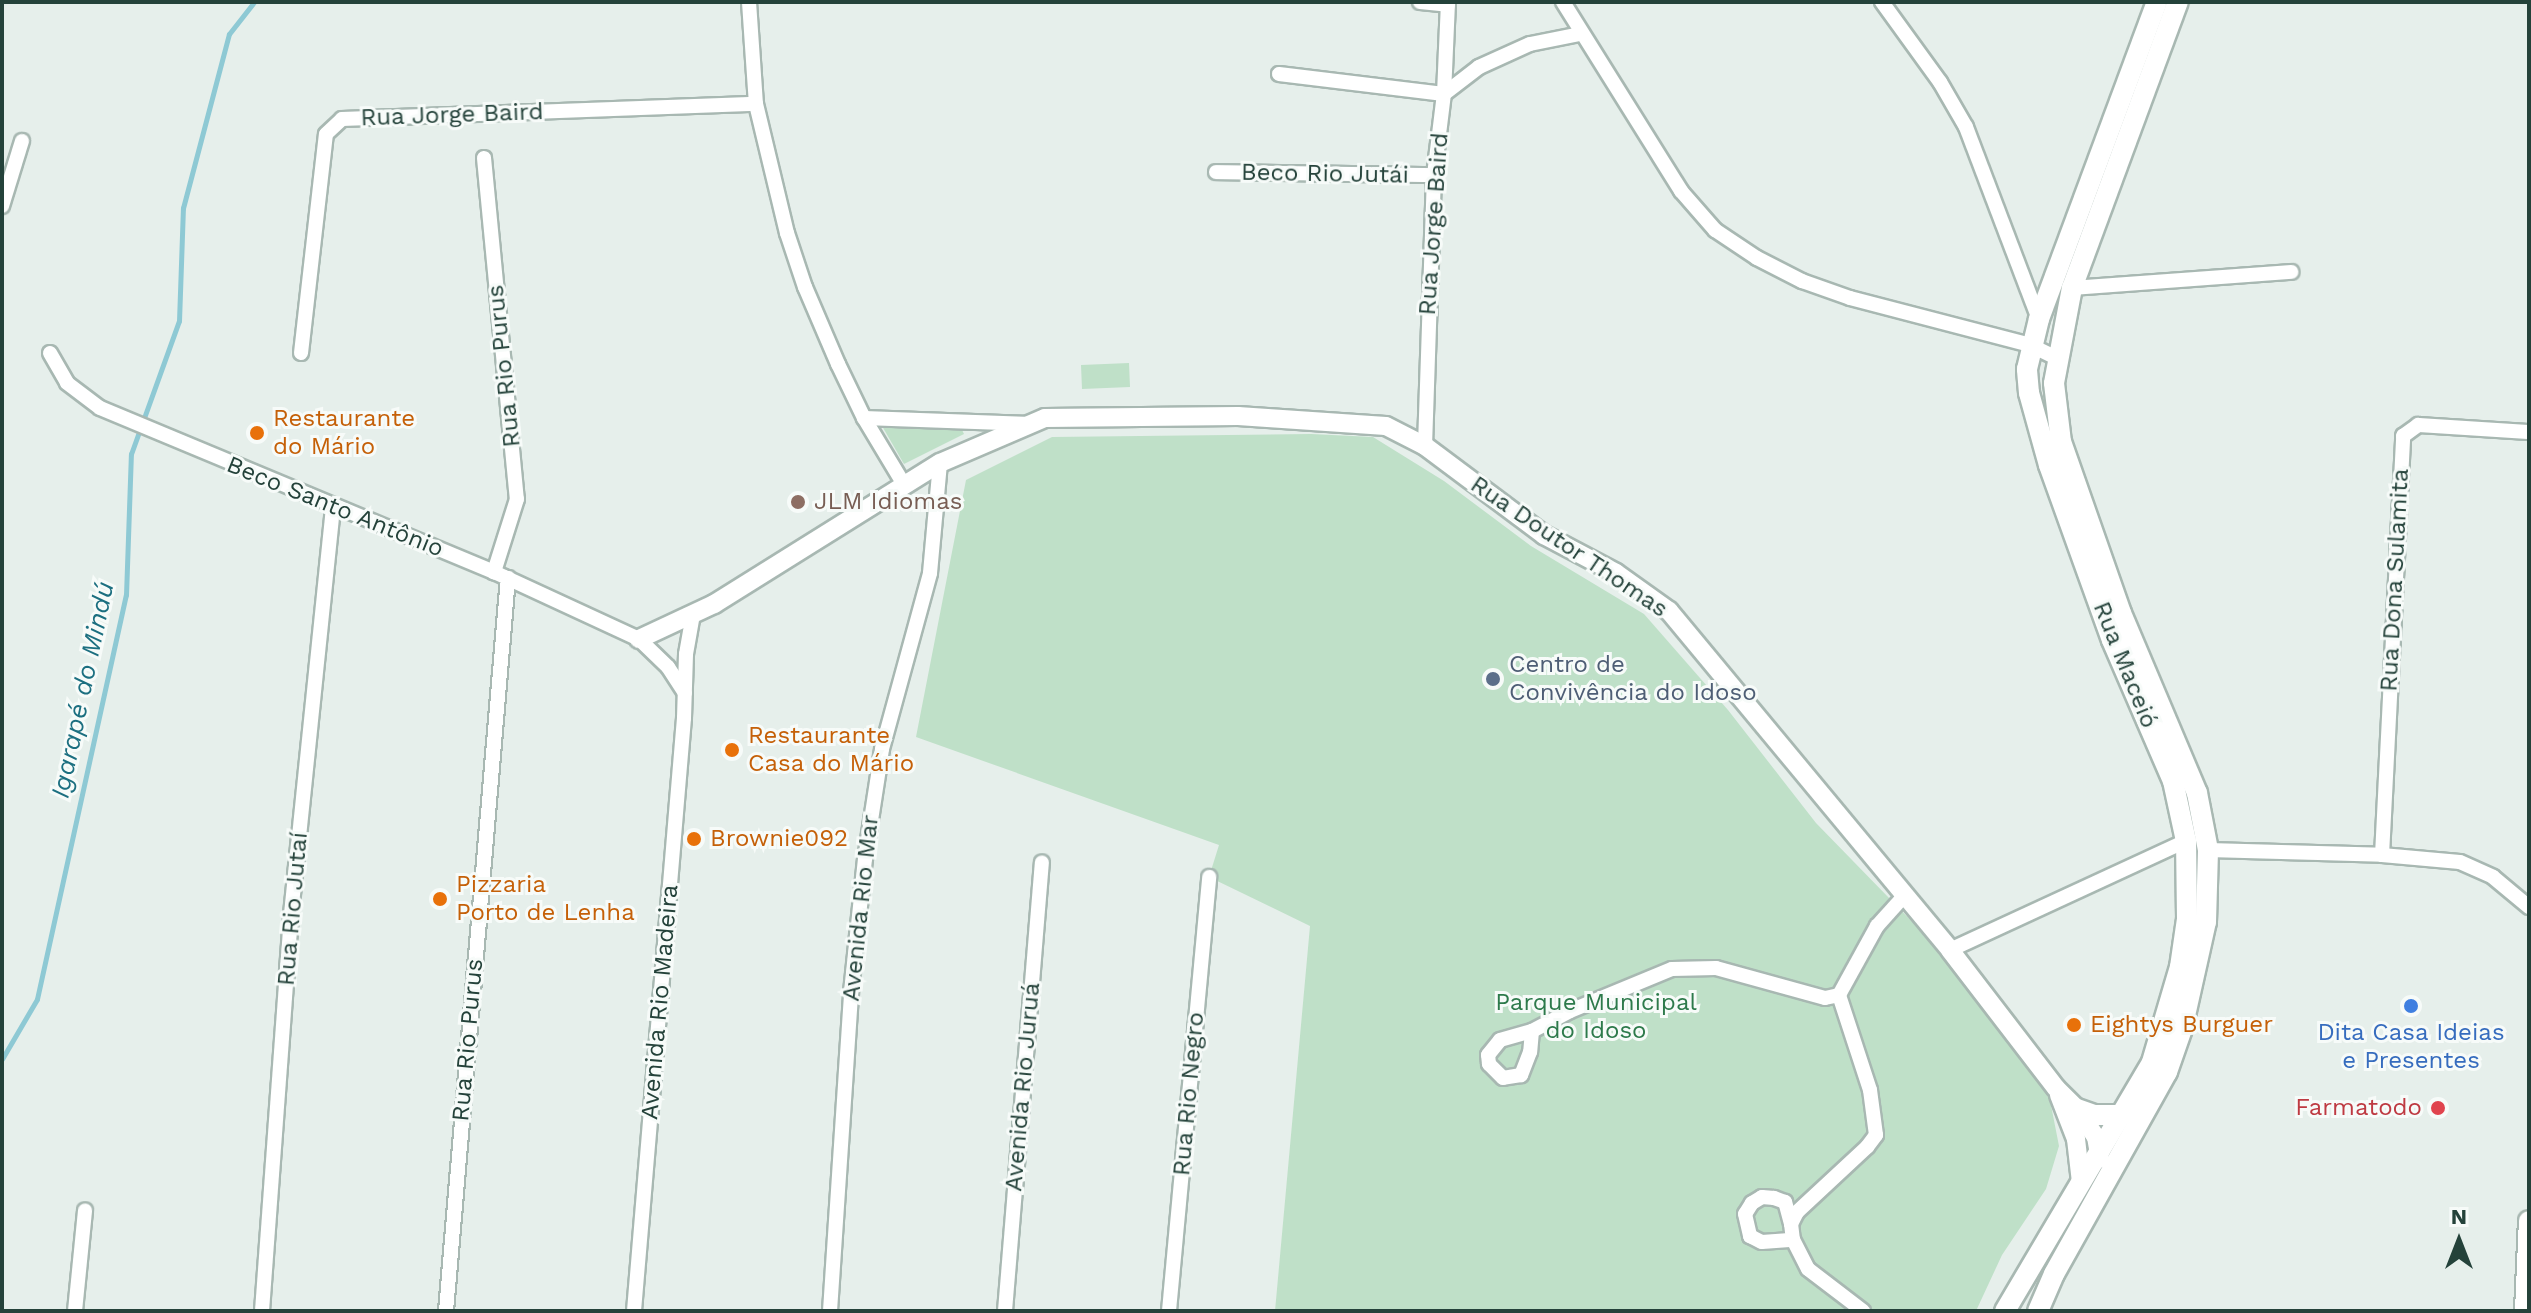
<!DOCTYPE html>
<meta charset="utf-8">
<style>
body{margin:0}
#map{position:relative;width:2531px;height:1313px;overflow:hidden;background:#e6efeb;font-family:"Work Sans",sans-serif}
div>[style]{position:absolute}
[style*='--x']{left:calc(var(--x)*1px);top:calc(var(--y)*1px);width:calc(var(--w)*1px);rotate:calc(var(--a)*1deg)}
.green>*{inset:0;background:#bfe0c8}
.stream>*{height:5px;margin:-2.5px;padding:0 2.5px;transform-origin:2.5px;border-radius:2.5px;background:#8ec9d4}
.roads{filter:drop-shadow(2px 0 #a8b8b2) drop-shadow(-2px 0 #a8b8b2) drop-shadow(0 2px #a8b8b2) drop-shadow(0 -2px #a8b8b2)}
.minor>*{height:14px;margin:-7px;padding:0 7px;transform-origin:7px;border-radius:7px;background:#fff}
.tertiary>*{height:18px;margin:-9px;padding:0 9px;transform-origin:9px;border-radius:9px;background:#fff}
.secondary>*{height:20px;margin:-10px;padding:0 10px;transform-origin:10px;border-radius:10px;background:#fff}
.dots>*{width:22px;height:22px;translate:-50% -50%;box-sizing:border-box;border:4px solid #f7fbf9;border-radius:50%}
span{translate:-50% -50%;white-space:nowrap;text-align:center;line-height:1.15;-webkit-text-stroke:6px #f7fbf9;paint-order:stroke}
.street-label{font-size:24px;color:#24423a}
.food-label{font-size:24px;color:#c56008}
.left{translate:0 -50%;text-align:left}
.education-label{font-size:24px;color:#785e54}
.service-label{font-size:24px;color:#4e5e75}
.park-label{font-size:24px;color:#2d7a4b}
.shop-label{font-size:24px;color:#366cbe}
.health-label{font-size:24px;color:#be3a42}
.right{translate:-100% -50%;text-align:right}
.water-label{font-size:26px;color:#1c6f80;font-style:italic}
.frame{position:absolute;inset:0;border:4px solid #24423a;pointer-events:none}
.north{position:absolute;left:2419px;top:1201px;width:80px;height:80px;-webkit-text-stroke:6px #f7fbf9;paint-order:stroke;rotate:0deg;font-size:22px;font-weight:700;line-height:32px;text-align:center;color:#24423a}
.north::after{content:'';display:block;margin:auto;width:28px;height:36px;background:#24423a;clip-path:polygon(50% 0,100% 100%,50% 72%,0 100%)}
</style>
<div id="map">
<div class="green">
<i style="clip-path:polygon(1129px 363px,1130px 387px,1082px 389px,1081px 365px)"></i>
<i style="clip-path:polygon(882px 426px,960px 426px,964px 434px,904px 464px)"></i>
<i style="clip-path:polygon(1311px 434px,1373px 437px,1444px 481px,1531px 546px,1644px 614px,1728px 710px,1816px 823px,1963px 974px,2049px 1095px,2059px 1146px,2046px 1189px,2002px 1255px,1976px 1311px,1275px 1311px,1310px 926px,1209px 877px,1219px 845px,916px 737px,966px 480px,1052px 437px)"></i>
</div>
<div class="stream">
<i style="--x:2;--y:1059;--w:69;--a:-59.7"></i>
<i style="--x:37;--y:999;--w:414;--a:-77.6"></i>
<i style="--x:126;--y:595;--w:141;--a:-88"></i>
<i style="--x:131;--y:454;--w:141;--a:-70.2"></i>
<i style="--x:179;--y:321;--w:113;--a:-88"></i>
<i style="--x:183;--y:208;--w:180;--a:-75.2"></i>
<i style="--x:229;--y:34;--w:41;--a:-52"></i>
</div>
<div class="roads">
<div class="minor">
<i style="--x:749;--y:2;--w:102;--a:86.1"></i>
<i style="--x:756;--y:104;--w:133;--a:76.5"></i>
<i style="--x:787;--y:233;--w:57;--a:71.6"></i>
<i style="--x:805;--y:287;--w:84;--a:66.8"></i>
<i style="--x:838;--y:364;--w:60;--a:64.3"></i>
<i style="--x:864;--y:418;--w:76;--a:59"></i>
<i style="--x:1420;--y:2;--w:28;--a:6"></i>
<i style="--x:1563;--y:2;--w:223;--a:58"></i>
<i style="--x:1681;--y:191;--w:52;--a:48.9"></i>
<i style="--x:1715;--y:230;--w:50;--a:33.7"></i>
<i style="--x:1757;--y:258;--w:51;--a:27.1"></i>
<i style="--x:1802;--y:281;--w:51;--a:19.5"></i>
<i style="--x:1850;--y:298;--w:186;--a:14.6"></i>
<i style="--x:2030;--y:345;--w:30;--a:26"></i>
<i style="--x:1882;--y:2;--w:99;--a:54.1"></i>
<i style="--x:1940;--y:82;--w:52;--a:60"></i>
<i style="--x:1966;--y:127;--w:205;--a:69.2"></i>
<i style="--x:1279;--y:74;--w:166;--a:6.9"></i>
<i style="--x:1444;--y:94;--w:44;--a:-37.6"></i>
<i style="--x:1479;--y:67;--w:56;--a:-24.3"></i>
<i style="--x:1530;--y:44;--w:51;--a:-11.3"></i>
<i style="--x:484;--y:158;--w:343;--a:84.5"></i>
<i style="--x:517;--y:499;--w:77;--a:107.5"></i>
<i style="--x:1216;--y:172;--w:218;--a:0.8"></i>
<i style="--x:2;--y:206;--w:68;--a:-72.9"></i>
<i style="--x:2072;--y:288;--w:220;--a:-4.2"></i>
<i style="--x:50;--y:353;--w:34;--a:60"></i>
<i style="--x:67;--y:383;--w:41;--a:37.1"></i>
<i style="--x:100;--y:408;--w:427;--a:22.6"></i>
<i style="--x:494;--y:572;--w:160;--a:24.8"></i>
<i style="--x:639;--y:639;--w:40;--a:44"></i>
<i style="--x:668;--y:667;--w:31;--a:57"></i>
<i style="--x:301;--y:353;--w:220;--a:-83.5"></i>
<i style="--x:326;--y:134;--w:22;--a:-43"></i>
<i style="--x:342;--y:119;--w:414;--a:-2.1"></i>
<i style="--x:864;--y:418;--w:160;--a:2.1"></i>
<i style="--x:1425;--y:446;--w:271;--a:-88.1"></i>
<i style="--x:1434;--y:175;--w:82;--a:-83"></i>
<i style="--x:1444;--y:94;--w:92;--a:-87.5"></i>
<i style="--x:2208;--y:850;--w:174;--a:1.6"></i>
<i style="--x:2382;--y:855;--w:78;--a:5.1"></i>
<i style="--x:2460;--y:862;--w:36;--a:24"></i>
<i style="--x:2493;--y:877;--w:47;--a:39.8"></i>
<i style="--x:2382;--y:855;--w:420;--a:-87.1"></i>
<i style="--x:2403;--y:436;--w:19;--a:-36"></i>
<i style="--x:2418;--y:425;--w:111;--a:3.6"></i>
<i style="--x:1950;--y:950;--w:260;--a:-24.8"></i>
<i style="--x:1532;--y:1031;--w:21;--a:95"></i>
<i style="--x:1530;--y:1052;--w:25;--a:111"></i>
<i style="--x:1521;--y:1075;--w:18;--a:171"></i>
<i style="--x:1503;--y:1078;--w:20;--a:-135"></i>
<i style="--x:1489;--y:1064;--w:9;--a:-96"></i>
<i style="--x:1488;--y:1055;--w:19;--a:-51"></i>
<i style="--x:1500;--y:1040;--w:33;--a:-16"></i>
<i style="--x:1532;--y:1031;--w:43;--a:-27.8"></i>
<i style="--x:1570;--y:1011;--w:110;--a:-22.4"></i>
<i style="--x:1672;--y:969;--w:44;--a:-1.3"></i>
<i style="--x:1716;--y:968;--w:113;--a:15.4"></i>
<i style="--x:1825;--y:998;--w:14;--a:-12"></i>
<i style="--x:1791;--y:1224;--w:23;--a:-105"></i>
<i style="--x:1785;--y:1202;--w:12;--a:-160"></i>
<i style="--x:1774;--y:1198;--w:12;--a:-175"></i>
<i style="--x:1762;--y:1197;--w:12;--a:149"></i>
<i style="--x:1752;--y:1203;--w:13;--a:122"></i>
<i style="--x:1745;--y:1214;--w:23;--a:77"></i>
<i style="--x:1750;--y:1236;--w:13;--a:27"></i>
<i style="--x:1762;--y:1242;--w:31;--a:-4"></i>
<i style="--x:75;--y:1311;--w:101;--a:-84.3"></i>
<i style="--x:262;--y:1311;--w:398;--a:-85.8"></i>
<i style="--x:291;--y:914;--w:409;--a:-84.1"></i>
<i style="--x:446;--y:1311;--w:736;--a:-85.17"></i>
<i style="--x:634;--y:1311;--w:595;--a:-85.18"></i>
<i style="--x:684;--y:718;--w:64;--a:-88.2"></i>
<i style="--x:686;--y:654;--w:40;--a:-80"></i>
<i style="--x:830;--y:1311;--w:320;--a:-86.2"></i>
<i style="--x:851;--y:992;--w:134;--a:-84"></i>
<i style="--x:865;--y:859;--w:111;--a:-81.2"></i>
<i style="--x:882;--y:749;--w:182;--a:-74.7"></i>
<i style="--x:930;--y:573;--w:110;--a:-84.8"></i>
<i style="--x:1005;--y:1311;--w:450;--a:-85.3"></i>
<i style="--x:1169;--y:1311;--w:436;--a:-84.7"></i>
<i style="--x:1863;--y:1311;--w:69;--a:-142.6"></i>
<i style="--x:1808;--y:1269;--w:33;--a:-117"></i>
<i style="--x:1793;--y:1240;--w:16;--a:-97"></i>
<i style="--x:1791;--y:1224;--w:13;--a:-63"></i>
<i style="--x:1797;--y:1212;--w:96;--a:-42.9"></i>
<i style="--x:1867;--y:1147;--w:15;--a:-53"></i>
<i style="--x:1876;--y:1135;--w:45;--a:-97.6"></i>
<i style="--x:1870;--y:1090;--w:100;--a:-108.1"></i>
<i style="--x:1839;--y:995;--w:79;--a:-61.2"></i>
<i style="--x:1877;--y:926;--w:40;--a:-48"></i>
</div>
<div class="tertiary">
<i style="--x:639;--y:639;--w:83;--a:-25"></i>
<i style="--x:714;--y:604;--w:266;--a:-32"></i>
<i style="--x:940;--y:463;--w:114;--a:-23.2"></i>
<i style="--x:1045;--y:418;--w:193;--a:-0.6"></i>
<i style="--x:1238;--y:416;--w:148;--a:3.9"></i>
<i style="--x:1386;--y:426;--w:44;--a:27.1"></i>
<i style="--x:1425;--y:446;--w:149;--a:36.8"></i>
<i style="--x:1544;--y:535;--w:81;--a:27.8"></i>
<i style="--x:1616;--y:573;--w:65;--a:35.6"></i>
<i style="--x:1669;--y:611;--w:440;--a:50.3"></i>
<i style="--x:1950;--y:950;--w:174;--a:52.5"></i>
<i style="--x:2056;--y:1088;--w:30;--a:45"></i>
<i style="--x:2077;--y:1109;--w:34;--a:56"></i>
<i style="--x:2096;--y:1137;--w:22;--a:80"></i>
<i style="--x:2059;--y:1095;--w:47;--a:68.9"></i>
<i style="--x:2076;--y:1139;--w:43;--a:83.4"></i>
</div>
<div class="secondary">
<i style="--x:2077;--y:1109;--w:18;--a:19"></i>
<i style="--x:2094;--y:1115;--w:30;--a:0"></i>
<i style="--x:2005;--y:1311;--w:289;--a:-59.4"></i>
<i style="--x:2152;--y:1062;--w:99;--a:-73.6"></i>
<i style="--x:2180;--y:967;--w:49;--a:-81.7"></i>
<i style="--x:2187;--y:919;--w:78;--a:-90.7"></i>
<i style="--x:2186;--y:841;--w:61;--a:-102.2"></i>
<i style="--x:2173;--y:781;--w:154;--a:-113.4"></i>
<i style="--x:2112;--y:640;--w:186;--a:-109.8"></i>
<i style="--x:2049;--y:465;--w:75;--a:-105.5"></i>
<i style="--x:2029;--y:393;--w:24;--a:-95"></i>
<i style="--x:2027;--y:369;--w:51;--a:-76.5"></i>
<i style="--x:2039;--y:319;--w:338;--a:-69.6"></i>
<i style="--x:2038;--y:1311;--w:40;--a:-66.6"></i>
<i style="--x:2054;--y:1274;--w:231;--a:-60.8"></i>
<i style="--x:2167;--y:1072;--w:46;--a:-70.8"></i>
<i style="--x:2182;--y:1029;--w:110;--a:-77.4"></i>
<i style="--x:2206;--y:922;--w:72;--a:-88.4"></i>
<i style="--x:2208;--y:850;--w:58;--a:-100.9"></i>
<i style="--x:2197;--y:793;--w:195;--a:-112.9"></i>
<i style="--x:2121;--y:613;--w:181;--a:-109.3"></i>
<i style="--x:2061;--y:442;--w:59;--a:-96.8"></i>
<i style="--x:2054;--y:383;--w:97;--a:-79.3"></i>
<i style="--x:2072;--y:288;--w:305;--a:-69.7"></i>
<i style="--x:2525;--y:1311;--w:90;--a:-87.5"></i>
</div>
</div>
<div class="dots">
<i style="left:257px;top:433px;background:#e8710a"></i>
<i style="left:798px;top:502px;background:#8d6e63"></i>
<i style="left:1493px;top:679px;background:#5c6f8a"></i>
<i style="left:732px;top:750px;background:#e8710a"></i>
<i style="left:694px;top:839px;background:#e8710a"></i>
<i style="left:440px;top:899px;background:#e8710a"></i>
<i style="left:2411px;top:1006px;background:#3f7fe0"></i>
<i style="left:2074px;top:1025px;background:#e8710a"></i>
<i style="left:2438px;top:1108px;background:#e0444e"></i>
</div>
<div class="street-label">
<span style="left:452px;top:115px;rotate:-2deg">Rua Jorge Baird</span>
<span style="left:1325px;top:174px;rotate:1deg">Beco Rio Jutái</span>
<span style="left:1434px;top:224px;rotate:-86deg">Rua Jorge Baird</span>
<span style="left:504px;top:366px;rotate:-96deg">Rua Rio Purus</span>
<span style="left:335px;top:507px;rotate:22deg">Beco Santo Antônio</span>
<span style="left:1569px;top:547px;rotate:34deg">Rua Doutor Thomas</span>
<span style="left:2395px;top:580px;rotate:-87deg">Rua Dona Sulamita</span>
<span style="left:2125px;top:665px;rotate:68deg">Rua Maceió</span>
<span style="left:861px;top:908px;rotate:-84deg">Avenida Rio Mar</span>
<span style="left:293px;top:909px;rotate:-85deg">Rua Rio Jutaí</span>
<span style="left:660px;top:1002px;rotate:-85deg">Avenida Rio Madeira</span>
<span style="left:468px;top:1040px;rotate:-85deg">Rua Rio Purus</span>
<span style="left:1023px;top:1087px;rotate:-85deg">Avenida Rio Juruá</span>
<span style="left:1189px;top:1094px;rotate:-85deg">Rua Rio Negro</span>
</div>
<div class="food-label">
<span class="left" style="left:273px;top:433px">Restaurante<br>do Mário</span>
<span class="left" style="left:748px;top:750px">Restaurante<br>Casa do Mário</span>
<span class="left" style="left:710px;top:839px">Brownie092</span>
<span class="left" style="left:456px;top:899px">Pizzaria<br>Porto de Lenha</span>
<span class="left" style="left:2090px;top:1025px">Eightys Burguer</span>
</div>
<div class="education-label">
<span class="left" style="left:814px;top:502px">JLM Idiomas</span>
</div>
<div class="service-label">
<span class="left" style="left:1509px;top:679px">Centro de<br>Convivência do Idoso</span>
</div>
<div class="park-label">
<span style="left:1596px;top:1017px">Parque Municipal<br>do Idoso</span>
</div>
<div class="shop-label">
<span style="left:2411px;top:1047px">Dita Casa Ideias<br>e Presentes</span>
</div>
<div class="health-label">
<span class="right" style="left:2422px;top:1108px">Farmatodo</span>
</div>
<div class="water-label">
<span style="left:83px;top:690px;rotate:-78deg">Igarapé do Mindú</span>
</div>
<div class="frame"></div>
<div class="north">N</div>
</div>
